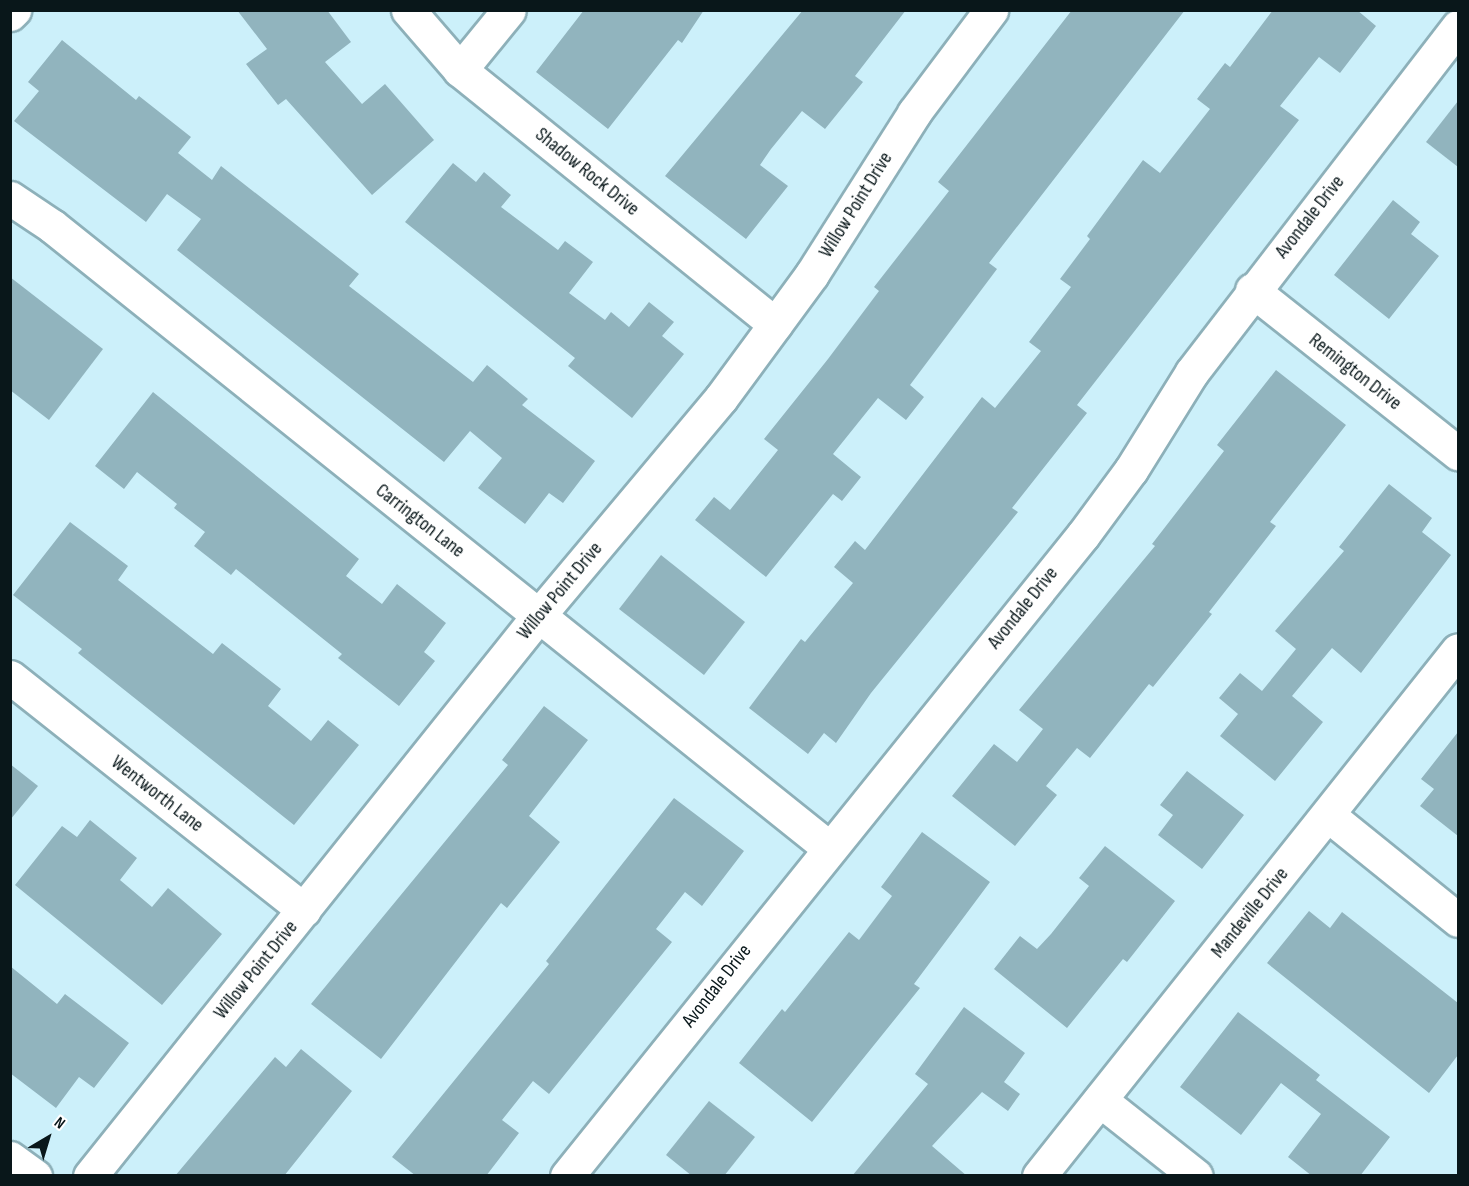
<!DOCTYPE html>
<style>
body{margin:0}
#map{position:relative;width:1469px;height:1186px;overflow:hidden;background:#ccf0fa;font-family:"Sofia Sans Condensed",sans-serif}
div>[style]{position:absolute}
[style*='--x']{left:calc(var(--x)*1px);top:calc(var(--y)*1px);width:calc(var(--w)*1px);rotate:calc(var(--a)*1deg)}
.building>*{inset:0;background:#91b4be}
.roads{filter:drop-shadow(2px 0 #8db0b9) drop-shadow(-2px 0 #8db0b9) drop-shadow(0 2px #8db0b9) drop-shadow(0 -2px #8db0b9)}
.minor>*{height:33px;margin:-16.5px;padding:0 16.5px;transform-origin:16.5px;border-radius:16.5px;background:#fff}
span{translate:-50% -50%;white-space:nowrap;text-align:center;line-height:1.15;-webkit-text-stroke:5px #fff;paint-order:stroke}
.street-label{font-size:20px;color:#09171a}
.frame{position:absolute;inset:0;border:12px solid #09171a;pointer-events:none}
.north{position:absolute;left:18px;top:1108px;width:60px;height:60px;-webkit-text-stroke:4px #fff;paint-order:stroke;rotate:38deg;font-size:16px;font-weight:700;line-height:24px;text-align:center;color:#09171a}
.north::after{content:'';display:block;margin:auto;width:21px;height:27px;background:#09171a;clip-path:polygon(50% 0,100% 100%,50% 72%,0 100%)}
</style>
<div id="map">
<div class="building">
<i style="clip-path:polygon(237px 10px,327px 10px,351px 42px,325px 62px,362px 104px,385px 84px,434px 140px,372px 195px,286px 99px,278px 105px,246px 64px,267px 49px)"></i>
<i style="clip-path:polygon(584px 10px,704px 10px,682px 43px,678px 40px,608px 129px,536px 72px)"></i>
<i style="clip-path:polygon(803px 10px,906px 10px,855px 76px,863px 82px,825px 129px,802px 111px,771px 149px,760px 165px,788px 186px,746px 239px,665px 176px)"></i>
<i style="clip-path:polygon(1072px 10px,1185px 10px,989px 263px,997px 269px,910px 385px,924px 397px,906px 420px,878px 398px,833px 454px,861px 477px,842px 501px,833px 494px,766px 577px,695px 520px,714px 497px,730px 510px,778px 450px,764px 439px,828px 359px,879px 291px,874px 287px,949px 191px,938px 182px)"></i>
<i style="clip-path:polygon(1273px 10px,1357px 10px,1376px 26px,1340px 73px,1319px 57px,1280px 106px,1299px 120px,1077px 405px,1087px 413px,1012px 508px,1018px 512px,871px 693px,836px 743px,824px 733px,808px 754px,749px 708px,801px 639px,805px 642px,853px 583px,834px 567px,855px 541px,865px 550px,982px 397px,995px 408px,1041px 351px,1029px 342px,1071px 287px,1060px 279px,1090px 239px,1087px 236px,1143px 160px,1160px 173px,1210px 109px,1197px 99px,1225px 63px,1230px 67px)"></i>
<i style="clip-path:polygon(62px 40px,136px 100px,139px 96px,191px 137px,178px 153px,212px 180px,221px 166px,359px 274px,349px 286px,473px 382px,487px 365px,528px 399px,522px 405px,595px 461px,563px 503px,549px 493px,525px 524px,478px 488px,502px 458px,470px 431px,444px 462px,177px 250px,201px 219px,167px 194px,146px 222px,14px 121px,39px 91px,28px 82px)"></i>
<i style="clip-path:polygon(1458px 101px,1458px 167px,1426px 142px)"></i>
<i style="clip-path:polygon(453px 163px,476px 182px,484px 172px,511px 195px,501px 207px,558px 250px,565px 241px,593px 262px,569px 293px,605px 320px,611px 312px,629px 327px,649px 302px,674px 322px,662px 336px,684px 354px,632px 418px,568px 366px,575px 358px,405px 222px)"></i>
<i style="clip-path:polygon(1393px 200px,1420px 222px,1411px 234px,1439px 256px,1389px 319px,1334px 275px)"></i>
<i style="clip-path:polygon(10px 277px,103px 349px,49px 420px,10px 390px)"></i>
<i style="clip-path:polygon(1276px 370px,1346px 425px,1270px 522px,1276px 526px,1209px 612px,1212px 614px,1153px 687px,1149px 684px,1090px 758px,1077px 748px,1046px 786px,1057px 795px,1015px 846px,952px 796px,994px 744px,1017px 762px,1043px 729px,1019px 710px,1155px 546px,1152px 544px,1224px 451px,1217px 445px)"></i>
<i style="clip-path:polygon(153px 392px,359px 559px,346px 576px,382px 604px,397px 584px,446px 623px,424px 652px,435px 661px,399px 706px,338px 658px,342px 654px,236px 569px,231px 575px,194px 546px,205px 532px,174px 508px,177px 504px,137px 472px,124px 489px,95px 466px)"></i>
<i style="clip-path:polygon(1389px 484px,1432px 518px,1422px 532px,1451px 555px,1361px 673px,1332px 648px,1292px 696px,1323px 722px,1275px 781px,1220px 736px,1238px 714px,1219px 698px,1240px 673px,1262px 691px,1296px 649px,1275px 631px,1344px 551px,1339px 547px)"></i>
<i style="clip-path:polygon(70px 522px,128px 566px,118px 580px,213px 654px,222px 643px,281px 689px,268px 706px,311px 741px,328px 720px,359px 745px,294px 825px,78px 653px,82px 649px,13px 595px)"></i>
<i style="clip-path:polygon(661px 555px,745px 622px,704px 675px,619px 609px)"></i>
<i style="clip-path:polygon(544px 706px,588px 740px,529px 816px,560px 842px,507px 908px,501px 903px,381px 1059px,311px 1004px,508px 765px,502px 760px)"></i>
<i style="clip-path:polygon(1458px 732px,1458px 836px,1420px 806px,1434px 789px,1421px 779px)"></i>
<i style="clip-path:polygon(10px 764px,38px 786px,10px 820px)"></i>
<i style="clip-path:polygon(1187px 771px,1244px 815px,1202px 869px,1158px 835px,1173px 815px,1160px 805px)"></i>
<i style="clip-path:polygon(674px 798px,744px 851px,702px 906px,685px 892px,656px 929px,672px 942px,549px 1094px,533px 1081px,502px 1120px,519px 1133px,486px 1176px,416px 1176px,392px 1157px,549px 964px,546px 961px)"></i>
<i style="clip-path:polygon(90px 820px,137px 858px,120px 880px,152px 907px,168px 888px,222px 934px,162px 1005px,15px 885px,62px 826px,77px 837px)"></i>
<i style="clip-path:polygon(922px 832px,990px 882px,914px 984px,920px 988px,812px 1122px,739px 1063px,782px 1009px,785px 1012px,849px 932px,859px 940px,892px 896px,881px 887px)"></i>
<i style="clip-path:polygon(1105px 846px,1175px 901px,1127px 962px,1123px 959px,1067px 1028px,994px 969px,1020px 936px,1037px 949px,1051px 934px,1089px 886px,1079px 878px)"></i>
<i style="clip-path:polygon(1309px 911px,1330px 928px,1342px 912px,1458px 1003px,1458px 1055px,1429px 1093px,1267px 963px)"></i>
<i style="clip-path:polygon(10px 966px,57px 1004px,65px 994px,129px 1043px,94px 1088px,79px 1077px,56px 1108px,10px 1073px)"></i>
<i style="clip-path:polygon(964px 1007px,1025px 1053px,1004px 1082px,1020px 1094px,1008px 1111px,982px 1092px,932px 1146px,967px 1176px,852px 1176px,928px 1084px,915px 1074px)"></i>
<i style="clip-path:polygon(1238px 1012px,1320px 1075px,1316px 1080px,1390px 1137px,1360px 1176px,1312px 1176px,1288px 1157px,1321px 1114px,1281px 1083px,1241px 1135px,1180px 1087px)"></i>
<i style="clip-path:polygon(301px 1049px,352px 1091px,284px 1176px,175px 1176px,275px 1057px,286px 1067px)"></i>
<i style="clip-path:polygon(709px 1101px,755px 1137px,724px 1176px,692px 1176px,666px 1155px)"></i>
</div>
<div class="roads">
<div class="minor">
<i style="--x:408;--y:10;--w:79;--a:49.1"></i>
<i style="--x:460;--y:70;--w:405;--a:38.9"></i>
<i style="--x:10;--y:14;--w:6;--a:-45"></i>
<i style="--x:460;--y:70;--w:77;--a:-50.8"></i>
<i style="--x:10;--y:198;--w:50;--a:33.7"></i>
<i style="--x:52;--y:226;--w:994;--a:38.67"></i>
<i style="--x:1252;--y:290;--w:263;--a:38.4"></i>
<i style="--x:10;--y:677;--w:375;--a:38.4"></i>
<i style="--x:1328;--y:815;--w:167;--a:38.9"></i>
<i style="--x:1100;--y:1100;--w:122;--a:38.4"></i>
<i style="--x:10;--y:1158;--w:31;--a:36"></i>
<i style="--x:90;--y:1176;--w:719;--a:-51.33"></i>
<i style="--x:539;--y:615;--w:283;--a:-50"></i>
<i style="--x:721;--y:398;--w:154;--a:-53.7"></i>
<i style="--x:812;--y:274;--w:191;--a:-57.6"></i>
<i style="--x:914;--y:113;--w:129;--a:-53.2"></i>
<i style="--x:567;--y:1176;--w:823;--a:-51.17"></i>
<i style="--x:1083;--y:535;--w:81;--a:-53.6"></i>
<i style="--x:1131;--y:470;--w:115;--a:-58.1"></i>
<i style="--x:1192;--y:372;--w:436;--a:-52.4"></i>
<i style="--x:1039;--y:1176;--w:672;--a:-51.46"></i>
</div>
</div>
<div class="street-label">
<span style="left:587px;top:172px;rotate:39deg">Shadow Rock Drive</span>
<span style="left:856px;top:205px;rotate:-58deg">Willow Point Drive</span>
<span style="left:1310px;top:217px;rotate:-52deg">Avondale Drive</span>
<span style="left:1355px;top:372px;rotate:38deg">Remington Drive</span>
<span style="left:420px;top:521px;rotate:38deg">Carrington Lane</span>
<span style="left:560px;top:591px;rotate:-50deg">Willow Point Drive</span>
<span style="left:1023px;top:608px;rotate:-51deg">Avondale Drive</span>
<span style="left:157px;top:794px;rotate:38deg">Wentworth Lane</span>
<span style="left:1250px;top:913px;rotate:-51deg">Mandeville Drive</span>
<span style="left:256px;top:970px;rotate:-51deg">Willow Point Drive</span>
<span style="left:717px;top:986px;rotate:-52deg">Avondale Drive</span>
</div>
<div class="frame"></div>
<div class="north">N</div>
</div>
